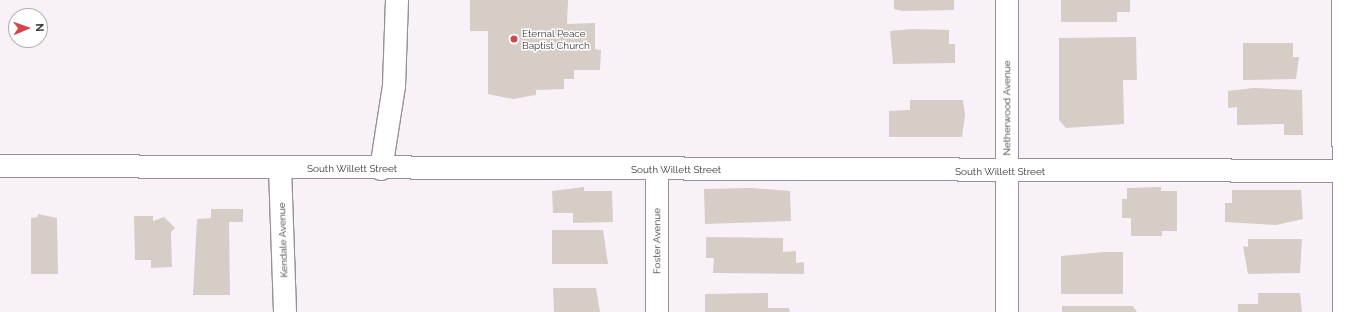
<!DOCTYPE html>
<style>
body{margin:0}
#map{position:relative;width:1352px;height:312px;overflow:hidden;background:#f9f1f8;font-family:Raleway,sans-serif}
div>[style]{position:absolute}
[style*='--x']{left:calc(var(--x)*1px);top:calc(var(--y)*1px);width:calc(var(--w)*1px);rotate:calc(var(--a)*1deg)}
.building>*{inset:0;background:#d5cdc6}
.roads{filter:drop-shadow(1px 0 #989097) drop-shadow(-1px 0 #989097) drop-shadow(0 1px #989097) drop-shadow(0 -1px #989097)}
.minor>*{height:22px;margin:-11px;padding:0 11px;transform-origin:11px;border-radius:11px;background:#fff}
.dots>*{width:11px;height:11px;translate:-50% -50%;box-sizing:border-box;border:2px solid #fff;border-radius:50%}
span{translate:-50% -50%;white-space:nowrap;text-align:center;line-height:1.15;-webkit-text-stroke:3px #fff;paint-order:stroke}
.poi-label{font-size:10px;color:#3b383a}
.left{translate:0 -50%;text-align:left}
.street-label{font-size:10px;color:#3b383a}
.north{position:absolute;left:8px;top:8px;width:40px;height:40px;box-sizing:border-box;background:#fff;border:1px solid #b1afb0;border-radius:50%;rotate:88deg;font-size:11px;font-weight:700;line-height:16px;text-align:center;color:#3b383a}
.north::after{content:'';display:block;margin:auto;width:14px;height:18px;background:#d4444b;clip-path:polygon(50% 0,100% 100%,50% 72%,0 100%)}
</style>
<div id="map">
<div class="building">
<i style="clip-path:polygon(470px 0,568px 0,567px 24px,595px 23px,595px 49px,601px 50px,600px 70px,574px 70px,574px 79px,564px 79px,564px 89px,536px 90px,536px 95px,513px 99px,488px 94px,488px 31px,470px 31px)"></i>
<i style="clip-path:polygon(894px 0,954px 0,954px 10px,903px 11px,894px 9px)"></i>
<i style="clip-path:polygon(1061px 0,1130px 0,1130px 12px,1117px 12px,1117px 22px,1061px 22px)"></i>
<i style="clip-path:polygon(912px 29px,949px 30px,949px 44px,955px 44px,955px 63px,893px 64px,890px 31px)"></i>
<i style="clip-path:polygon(1136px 37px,1137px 80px,1123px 80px,1124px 124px,1066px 128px,1059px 120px,1059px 38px)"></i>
<i style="clip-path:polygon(1243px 43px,1293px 43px,1293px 57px,1299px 57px,1296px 79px,1243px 80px)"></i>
<i style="clip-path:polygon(1254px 88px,1302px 90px,1303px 135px,1284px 135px,1284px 124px,1237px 125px,1237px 107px,1228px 108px,1228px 91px)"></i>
<i style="clip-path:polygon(910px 100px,963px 100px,965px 115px,962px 137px,889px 137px,889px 111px,910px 110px)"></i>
<i style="clip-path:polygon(584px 187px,584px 191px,612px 191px,613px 222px,573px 223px,573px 213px,553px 213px,552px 191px)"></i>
<i style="clip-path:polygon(1161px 187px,1161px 191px,1177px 191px,1177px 231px,1162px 231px,1162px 236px,1131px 236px,1131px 218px,1122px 218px,1122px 199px,1127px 199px,1127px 188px)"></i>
<i style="clip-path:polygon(752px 188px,790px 191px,791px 221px,705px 224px,704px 189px)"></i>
<i style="clip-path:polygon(1232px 190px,1301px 190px,1303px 219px,1276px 225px,1225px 222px,1225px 203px,1232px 203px)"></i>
<i style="clip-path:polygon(211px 209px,243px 209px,243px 222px,229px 222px,230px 295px,193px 295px,197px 219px,211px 218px)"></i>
<i style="clip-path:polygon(38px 214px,57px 218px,58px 274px,31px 274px,31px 218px,38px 217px)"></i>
<i style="clip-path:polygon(134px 216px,153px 216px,153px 221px,164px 217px,175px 228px,171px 232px,172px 267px,151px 268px,151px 260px,135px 260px)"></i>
<i style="clip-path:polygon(552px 230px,603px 230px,608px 264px,552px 264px)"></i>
<i style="clip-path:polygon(706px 237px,783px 238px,783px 252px,796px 251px,796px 263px,804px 262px,804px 274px,713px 273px,714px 258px,706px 258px)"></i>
<i style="clip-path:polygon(1248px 239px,1302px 239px,1300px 273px,1248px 274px,1243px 246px,1248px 247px)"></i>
<i style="clip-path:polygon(1104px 252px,1123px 252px,1123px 294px,1061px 294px,1061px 256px)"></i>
<i style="clip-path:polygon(553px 288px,596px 288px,600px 312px,554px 312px)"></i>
<i style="clip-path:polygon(768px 293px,768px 308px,789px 308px,790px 312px,705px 312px,705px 294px)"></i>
<i style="clip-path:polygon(1258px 293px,1300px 293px,1302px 312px,1238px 312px,1238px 304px,1258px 304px)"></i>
<i style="clip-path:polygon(1062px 306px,1133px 306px,1137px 312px,1062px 312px)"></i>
</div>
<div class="roads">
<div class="minor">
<i style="--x:1343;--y:0;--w:312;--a:89.8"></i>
<i style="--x:0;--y:166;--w:1352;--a:0.21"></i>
<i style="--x:280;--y:168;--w:144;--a:88"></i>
<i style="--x:381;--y:169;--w:84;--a:-81.1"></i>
<i style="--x:394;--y:86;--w:86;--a:-88"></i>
<i style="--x:657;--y:312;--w:142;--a:-90"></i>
<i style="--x:1007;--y:312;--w:312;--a:-90"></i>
</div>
</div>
<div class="dots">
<i style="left:514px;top:39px;background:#d4444b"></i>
</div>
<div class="poi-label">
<span class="left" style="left:522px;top:39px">Eternal Peace<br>Baptist Church</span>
</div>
<div class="street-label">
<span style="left:1007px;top:108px;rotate:-90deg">Netherwood Avenue</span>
<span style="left:352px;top:169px">South Willett Street</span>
<span style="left:676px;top:170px">South Willett Street</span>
<span style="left:1000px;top:172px">South Willett Street</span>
<span style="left:283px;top:240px;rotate:-92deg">Kendale Avenue</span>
<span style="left:657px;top:241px;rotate:-90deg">Foster Avenue</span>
</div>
<div class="north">N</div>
</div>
